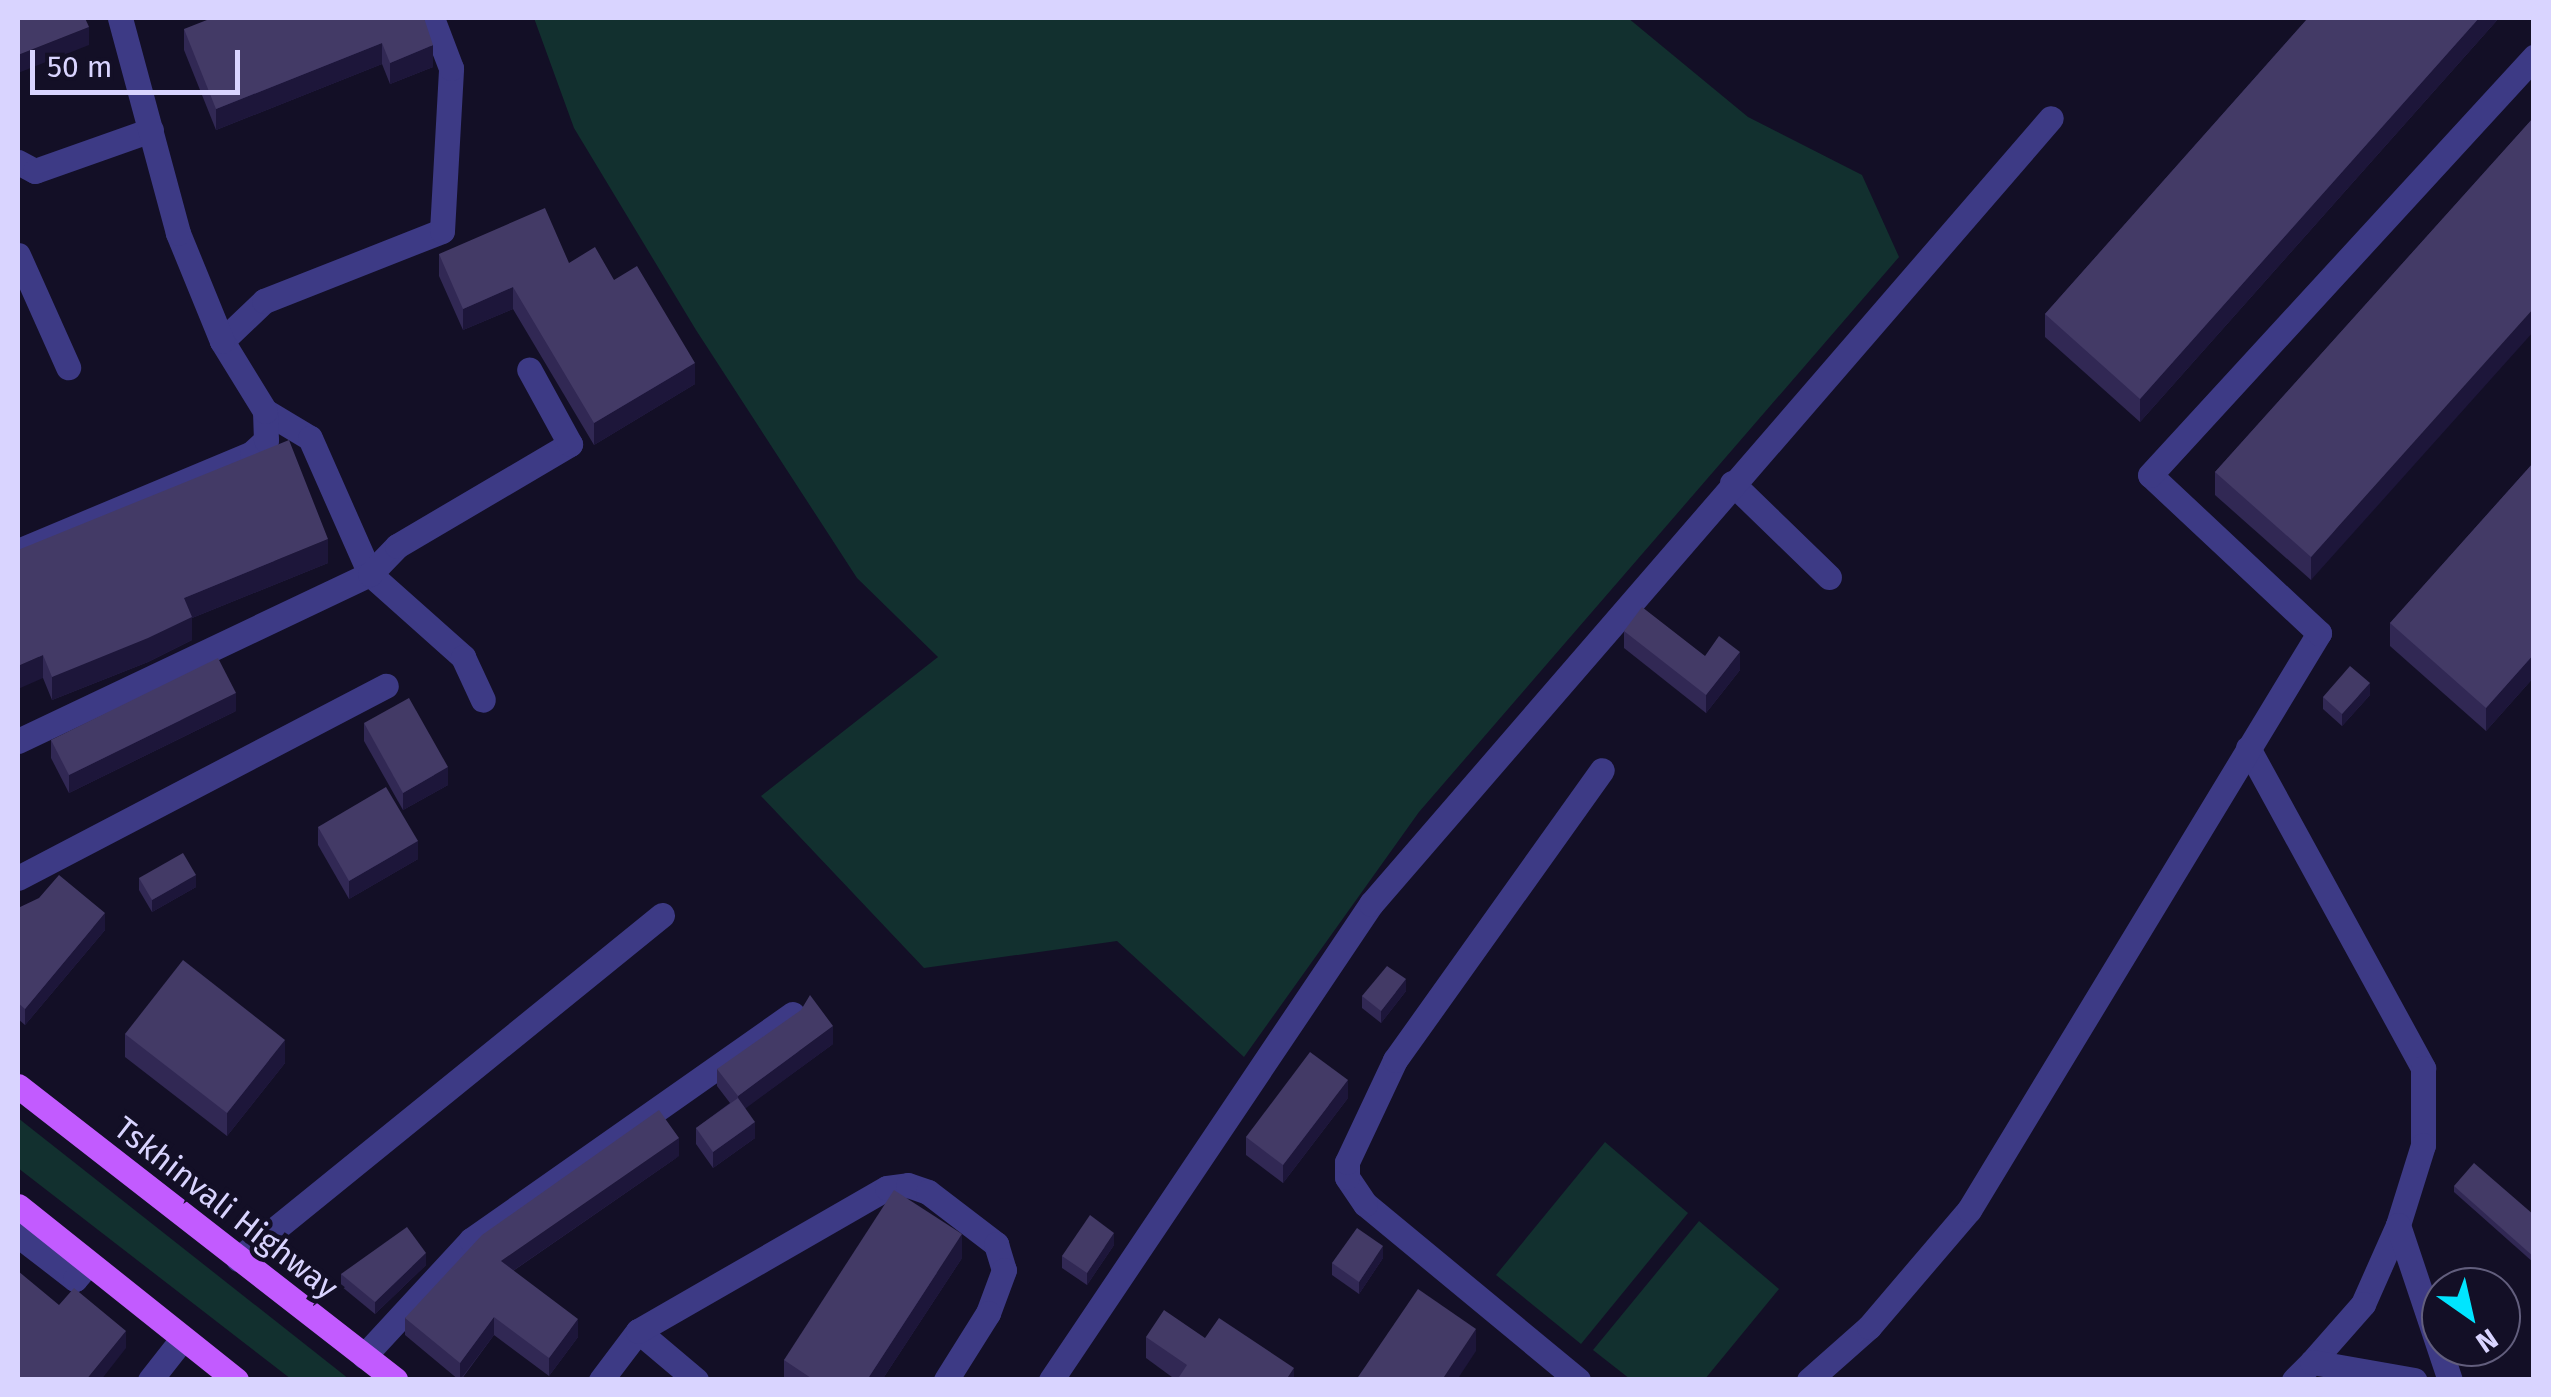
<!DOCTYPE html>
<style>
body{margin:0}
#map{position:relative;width:2551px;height:1397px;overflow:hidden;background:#130f26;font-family:"Fira Sans",sans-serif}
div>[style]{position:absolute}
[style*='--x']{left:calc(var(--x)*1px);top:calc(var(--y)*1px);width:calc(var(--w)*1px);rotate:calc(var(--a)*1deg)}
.green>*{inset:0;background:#12302f}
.minor>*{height:25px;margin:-12.5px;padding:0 12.5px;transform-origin:12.5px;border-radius:12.5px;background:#3d3a85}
.major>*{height:25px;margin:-12.5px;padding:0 12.5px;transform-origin:12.5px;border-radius:12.5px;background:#c25bff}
.wall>*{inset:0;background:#312854}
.shaded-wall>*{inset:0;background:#1d163a}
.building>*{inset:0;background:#433a66}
span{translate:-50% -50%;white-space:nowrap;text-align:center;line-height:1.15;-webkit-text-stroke:9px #130f26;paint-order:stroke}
.street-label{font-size:32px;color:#d9d4ff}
.frame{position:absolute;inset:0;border:20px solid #d9d4ff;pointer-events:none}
.north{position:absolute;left:2421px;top:1267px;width:100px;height:100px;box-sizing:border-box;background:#130f26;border:2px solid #625e7d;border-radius:50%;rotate:146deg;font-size:28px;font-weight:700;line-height:40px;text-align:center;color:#d9d4ff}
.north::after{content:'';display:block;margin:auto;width:35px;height:45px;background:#00e5ff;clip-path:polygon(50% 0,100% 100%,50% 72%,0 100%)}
.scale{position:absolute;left:30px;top:50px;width:210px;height:45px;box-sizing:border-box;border:5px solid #d9d4ff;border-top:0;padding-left:12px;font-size:30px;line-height:35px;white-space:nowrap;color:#d9d4ff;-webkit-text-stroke:8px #130f26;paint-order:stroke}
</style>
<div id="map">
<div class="green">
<i style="clip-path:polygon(534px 18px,1628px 18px,1748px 117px,1862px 175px,1899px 257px,1419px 812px,1244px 1057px,1117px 941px,924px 968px,761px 796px,938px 657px,857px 578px,696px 330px,574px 128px)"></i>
<i style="clip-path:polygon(18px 1118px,349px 1379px,291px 1379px,18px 1168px)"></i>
<i style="clip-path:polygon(1605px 1142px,1688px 1213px,1581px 1344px,1496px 1275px)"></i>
<i style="clip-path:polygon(1699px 1221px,1779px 1289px,1705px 1379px,1630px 1379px,1593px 1350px)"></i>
</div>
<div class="minor">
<i style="--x:18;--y:162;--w:19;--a:28"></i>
<i style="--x:35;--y:171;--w:123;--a:-19.5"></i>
<i style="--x:18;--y:255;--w:123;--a:65.9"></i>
<i style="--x:222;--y:341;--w:58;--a:-43.6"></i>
<i style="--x:264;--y:301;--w:191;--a:-21.5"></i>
<i style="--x:442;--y:231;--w:163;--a:-86.8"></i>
<i style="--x:451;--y:68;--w:53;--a:-110.8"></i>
<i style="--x:265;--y:411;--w:52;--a:31"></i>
<i style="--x:310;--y:438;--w:149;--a:66.2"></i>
<i style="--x:370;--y:574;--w:125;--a:41.7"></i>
<i style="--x:463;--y:657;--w:47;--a:65.1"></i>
<i style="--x:1732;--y:483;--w:135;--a:44.1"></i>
<i style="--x:18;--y:551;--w:254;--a:-22.7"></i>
<i style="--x:252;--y:453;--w:19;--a:-43"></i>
<i style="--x:266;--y:440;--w:29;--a:-92"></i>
<i style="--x:265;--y:411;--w:82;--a:-121.6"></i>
<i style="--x:222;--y:341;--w:117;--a:-112.2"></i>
<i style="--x:178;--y:233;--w:223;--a:-105.1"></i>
<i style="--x:18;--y:741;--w:390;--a:-25.4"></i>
<i style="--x:370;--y:574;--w:39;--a:-46"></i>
<i style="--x:397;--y:546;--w:201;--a:-30.5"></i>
<i style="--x:570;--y:444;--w:85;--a:-118.7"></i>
<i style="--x:2248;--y:748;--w:365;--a:61.3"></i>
<i style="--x:2423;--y:1068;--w:77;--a:90"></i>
<i style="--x:2423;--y:1145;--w:84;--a:107.4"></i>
<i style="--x:2398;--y:1225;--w:86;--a:113.9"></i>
<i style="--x:2363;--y:1304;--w:77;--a:131.3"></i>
<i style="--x:18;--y:878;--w:415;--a:-27.6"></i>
<i style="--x:2398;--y:1225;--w:163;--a:71.5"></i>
<i style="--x:18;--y:1235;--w:72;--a:37.7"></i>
<i style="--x:75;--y:1279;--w:21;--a:-49"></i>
<i style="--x:238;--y:1259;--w:546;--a:-39.05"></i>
<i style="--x:638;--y:1331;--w:76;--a:40.2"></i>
<i style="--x:364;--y:1356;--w:158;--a:-47.3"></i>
<i style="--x:471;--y:1240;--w:393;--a:-35.1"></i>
<i style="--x:150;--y:1380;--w:53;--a:-51.8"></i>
<i style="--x:601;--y:1380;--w:61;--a:-52.9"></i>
<i style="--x:638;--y:1331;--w:287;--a:-29.9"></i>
<i style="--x:887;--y:1188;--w:21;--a:-8"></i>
<i style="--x:908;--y:1185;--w:21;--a:19"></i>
<i style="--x:928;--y:1192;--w:86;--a:37.4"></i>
<i style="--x:996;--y:1244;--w:27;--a:73"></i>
<i style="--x:1004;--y:1270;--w:46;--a:110.4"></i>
<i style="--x:988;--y:1313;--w:79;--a:122.1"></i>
<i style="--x:1051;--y:1380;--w:574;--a:-56.09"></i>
<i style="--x:1371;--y:904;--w:1039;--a:-49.14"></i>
<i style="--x:1578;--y:1380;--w:276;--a:-140.4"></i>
<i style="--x:1365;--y:1204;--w:32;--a:-124"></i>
<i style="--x:1347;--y:1177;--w:15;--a:-90"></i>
<i style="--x:1347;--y:1162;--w:113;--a:-64.8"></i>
<i style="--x:1395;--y:1060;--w:356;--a:-54.5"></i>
<i style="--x:1809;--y:1380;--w:80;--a:-41.5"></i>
<i style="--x:1869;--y:1327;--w:154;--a:-49.5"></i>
<i style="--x:1969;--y:1210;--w:675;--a:-58.76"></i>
<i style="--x:2319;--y:633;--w:231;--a:-136.9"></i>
<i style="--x:2150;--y:475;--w:568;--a:-47.43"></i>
<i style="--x:2294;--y:1380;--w:25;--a:-45"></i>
<i style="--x:2312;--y:1362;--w:104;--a:10"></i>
</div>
<div class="major">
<i style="--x:18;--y:1086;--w:478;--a:37.9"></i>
<i style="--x:18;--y:1206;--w:279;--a:38.6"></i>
</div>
<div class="wall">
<i style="clip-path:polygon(424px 18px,433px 67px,390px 84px,382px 64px,216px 130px,184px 50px,184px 29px)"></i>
<i style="clip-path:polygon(2308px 18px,2499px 18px,2140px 422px,2045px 337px,2045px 314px)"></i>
<i style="clip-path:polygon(2534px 117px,2311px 580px,2215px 495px,2215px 472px)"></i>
<i style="clip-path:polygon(439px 254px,569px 263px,614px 280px,695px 384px,594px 445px,513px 309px,463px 330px,439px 276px)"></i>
<i style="clip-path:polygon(2534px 462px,2534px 677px,2486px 731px,2390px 646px,2390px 623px)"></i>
<i style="clip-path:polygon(18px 550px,328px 563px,192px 618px,192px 640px,148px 662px,52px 700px,43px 678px)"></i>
<i style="clip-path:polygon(1624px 631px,1705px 656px,1740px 670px,1706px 713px,1624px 648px)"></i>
<i style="clip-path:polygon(2370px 695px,2342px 726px,2323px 709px,2323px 697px)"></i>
<i style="clip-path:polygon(236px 711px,69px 793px,51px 758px,51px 740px)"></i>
<i style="clip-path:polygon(364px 723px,448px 785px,403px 810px,364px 741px)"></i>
<i style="clip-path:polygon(318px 827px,418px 859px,349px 899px,318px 845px)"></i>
<i style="clip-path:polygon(139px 878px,196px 887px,152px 912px,139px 890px)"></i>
<i style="clip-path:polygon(18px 908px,105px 930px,25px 1025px,18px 1019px)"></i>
<i style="clip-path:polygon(1406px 991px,1381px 1023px,1362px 1008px,1362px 996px)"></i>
<i style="clip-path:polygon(125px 1034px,285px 1063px,227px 1136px,125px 1057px)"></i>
<i style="clip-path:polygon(833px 1044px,745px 1108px,755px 1138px,713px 1168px,696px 1144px,696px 1128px,730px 1103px,717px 1086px,717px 1069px)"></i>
<i style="clip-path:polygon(1348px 1098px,1283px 1183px,1246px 1155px,1246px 1137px)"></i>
<i style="clip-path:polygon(679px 1156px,513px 1271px,578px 1337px,549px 1376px,494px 1335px,461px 1380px,459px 1380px,405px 1335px,405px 1318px)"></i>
<i style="clip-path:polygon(2454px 1186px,2534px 1215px,2534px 1263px,2454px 1192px)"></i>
<i style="clip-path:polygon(1114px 1245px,1087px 1285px,1062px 1268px,1062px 1256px)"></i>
<i style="clip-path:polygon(962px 1258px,882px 1380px,784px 1380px,784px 1360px)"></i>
<i style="clip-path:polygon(1383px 1258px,1359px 1294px,1332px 1275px,1332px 1263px)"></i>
<i style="clip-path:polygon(426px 1265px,375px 1314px,341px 1286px,341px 1274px)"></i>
<i style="clip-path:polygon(1146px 1337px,1205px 1338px,1294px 1380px,1176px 1380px,1146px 1358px)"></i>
</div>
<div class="shaded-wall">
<i style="clip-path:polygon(2479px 18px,2499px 18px,2140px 422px,2140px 399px)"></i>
<i style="clip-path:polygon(89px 27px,89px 45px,18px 73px,18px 55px)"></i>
<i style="clip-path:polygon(382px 43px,382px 64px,216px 130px,216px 109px)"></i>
<i style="clip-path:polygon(433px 45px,433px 67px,390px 84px,390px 63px)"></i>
<i style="clip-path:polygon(513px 287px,513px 309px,463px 330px,463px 309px)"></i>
<i style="clip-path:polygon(2534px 308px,2534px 331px,2311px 580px,2311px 557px)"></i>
<i style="clip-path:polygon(695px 363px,695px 384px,594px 445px,594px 423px)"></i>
<i style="clip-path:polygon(328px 539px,328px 563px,192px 618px,192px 640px,148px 662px,52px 700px,52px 677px,184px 598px)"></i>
<i style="clip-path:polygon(1740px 652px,1740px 670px,1706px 713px,1706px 695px)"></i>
<i style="clip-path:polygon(2534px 654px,2534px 677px,2486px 731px,2486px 708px)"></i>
<i style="clip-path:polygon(43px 655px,43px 678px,18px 689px,18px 666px)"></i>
<i style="clip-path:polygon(2370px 683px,2370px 695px,2342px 726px,2342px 714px)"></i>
<i style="clip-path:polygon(236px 693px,236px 711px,69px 793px,69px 775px)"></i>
<i style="clip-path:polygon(448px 767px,448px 785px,403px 810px,403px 793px)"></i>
<i style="clip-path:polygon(418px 841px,418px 859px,349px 899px,349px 881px)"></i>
<i style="clip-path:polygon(196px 875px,196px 887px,152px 912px,152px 900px)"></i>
<i style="clip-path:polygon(105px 913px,105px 930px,25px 1025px,25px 1009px)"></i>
<i style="clip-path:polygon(1406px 979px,1406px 991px,1381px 1023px,1381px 1011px)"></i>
<i style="clip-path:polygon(833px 1026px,833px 1044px,738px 1114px,738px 1096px)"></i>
<i style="clip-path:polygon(285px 1040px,285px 1063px,227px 1136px,227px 1113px)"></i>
<i style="clip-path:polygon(1348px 1080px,1348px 1098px,1283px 1183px,1283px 1165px)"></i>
<i style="clip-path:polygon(755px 1122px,755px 1138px,713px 1168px,713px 1152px)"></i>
<i style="clip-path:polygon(679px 1138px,679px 1156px,501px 1279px,501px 1261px)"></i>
<i style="clip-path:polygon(1114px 1233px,1114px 1245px,1087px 1285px,1087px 1273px)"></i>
<i style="clip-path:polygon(962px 1234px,962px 1258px,882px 1380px,867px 1380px)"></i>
<i style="clip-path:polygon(1383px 1246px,1383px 1258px,1359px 1294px,1359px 1282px)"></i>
<i style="clip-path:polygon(426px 1253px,426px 1265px,375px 1314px,375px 1302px)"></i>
<i style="clip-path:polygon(494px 1317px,494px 1335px,460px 1380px,460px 1363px)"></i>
<i style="clip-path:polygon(578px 1319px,578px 1337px,549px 1376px,549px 1358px)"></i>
<i style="clip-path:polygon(1476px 1329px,1476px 1351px,1457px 1380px,1442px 1380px)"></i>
<i style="clip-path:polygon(126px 1331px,126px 1348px,101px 1380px,86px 1380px)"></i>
<i style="clip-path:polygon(1294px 1368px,1294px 1380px,1286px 1380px)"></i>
</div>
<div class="building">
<i style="clip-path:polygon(18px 18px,85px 18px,89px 27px,18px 55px)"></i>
<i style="clip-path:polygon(212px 18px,424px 18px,433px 45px,390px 63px,382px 43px,216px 109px,184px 29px)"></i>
<i style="clip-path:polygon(2308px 18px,2479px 18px,2140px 399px,2045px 314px)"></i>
<i style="clip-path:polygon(2534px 117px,2534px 308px,2311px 557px,2215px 472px)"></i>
<i style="clip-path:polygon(545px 208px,569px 263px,595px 247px,614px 280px,637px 266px,695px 363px,594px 423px,513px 287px,463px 309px,439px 254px)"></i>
<i style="clip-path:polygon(289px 440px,328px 539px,184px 598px,192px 617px,148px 638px,52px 677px,43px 655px,18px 666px,18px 550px)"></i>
<i style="clip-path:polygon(2534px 462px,2534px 654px,2486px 708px,2390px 623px)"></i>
<i style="clip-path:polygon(1642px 607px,1705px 656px,1719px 636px,1740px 652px,1706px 695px,1624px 631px)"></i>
<i style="clip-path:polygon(218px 658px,236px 693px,69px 775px,51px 740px)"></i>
<i style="clip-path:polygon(2350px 666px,2370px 683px,2342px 714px,2323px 697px)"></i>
<i style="clip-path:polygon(409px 698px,448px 767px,403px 793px,364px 723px)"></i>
<i style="clip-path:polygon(386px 787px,418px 841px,349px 881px,318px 827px)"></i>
<i style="clip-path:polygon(183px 853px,196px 875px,152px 900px,139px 878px)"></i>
<i style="clip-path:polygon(59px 875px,105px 913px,25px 1009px,18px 1003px,18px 908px,39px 898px)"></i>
<i style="clip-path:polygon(183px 960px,285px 1040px,227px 1113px,125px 1034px)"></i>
<i style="clip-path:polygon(1387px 966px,1406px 979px,1381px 1011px,1362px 996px)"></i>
<i style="clip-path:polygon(810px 995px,833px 1026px,738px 1096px,717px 1069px,801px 1010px)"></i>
<i style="clip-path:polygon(1310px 1052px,1348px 1080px,1283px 1165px,1246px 1137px)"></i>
<i style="clip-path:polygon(738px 1098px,755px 1122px,713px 1152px,696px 1128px)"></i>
<i style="clip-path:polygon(659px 1110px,679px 1138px,501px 1261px,578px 1319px,549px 1358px,494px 1317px,460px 1363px,405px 1318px,482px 1235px)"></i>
<i style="clip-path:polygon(2474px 1163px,2534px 1215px,2534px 1257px,2454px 1186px)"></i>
<i style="clip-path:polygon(894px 1190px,962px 1234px,867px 1380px,814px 1380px,784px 1360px)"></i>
<i style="clip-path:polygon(1090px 1215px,1114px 1233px,1087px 1273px,1062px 1256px)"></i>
<i style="clip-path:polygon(407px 1227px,426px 1253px,375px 1302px,341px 1274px)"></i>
<i style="clip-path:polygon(1357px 1228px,1383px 1246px,1359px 1282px,1332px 1263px)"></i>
<i style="clip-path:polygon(18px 1271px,59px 1305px,74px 1288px,126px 1331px,86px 1380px,18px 1380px)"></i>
<i style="clip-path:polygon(1418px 1289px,1476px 1329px,1442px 1380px,1356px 1380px)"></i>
<i style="clip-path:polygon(1164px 1310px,1205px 1338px,1219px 1318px,1294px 1368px,1286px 1380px,1177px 1380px,1187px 1365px,1146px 1337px)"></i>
</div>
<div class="street-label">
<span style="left:226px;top:1208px;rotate:38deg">Tskhinvali Highway</span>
</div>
<div class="frame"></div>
<div class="north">N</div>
<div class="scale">50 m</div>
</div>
